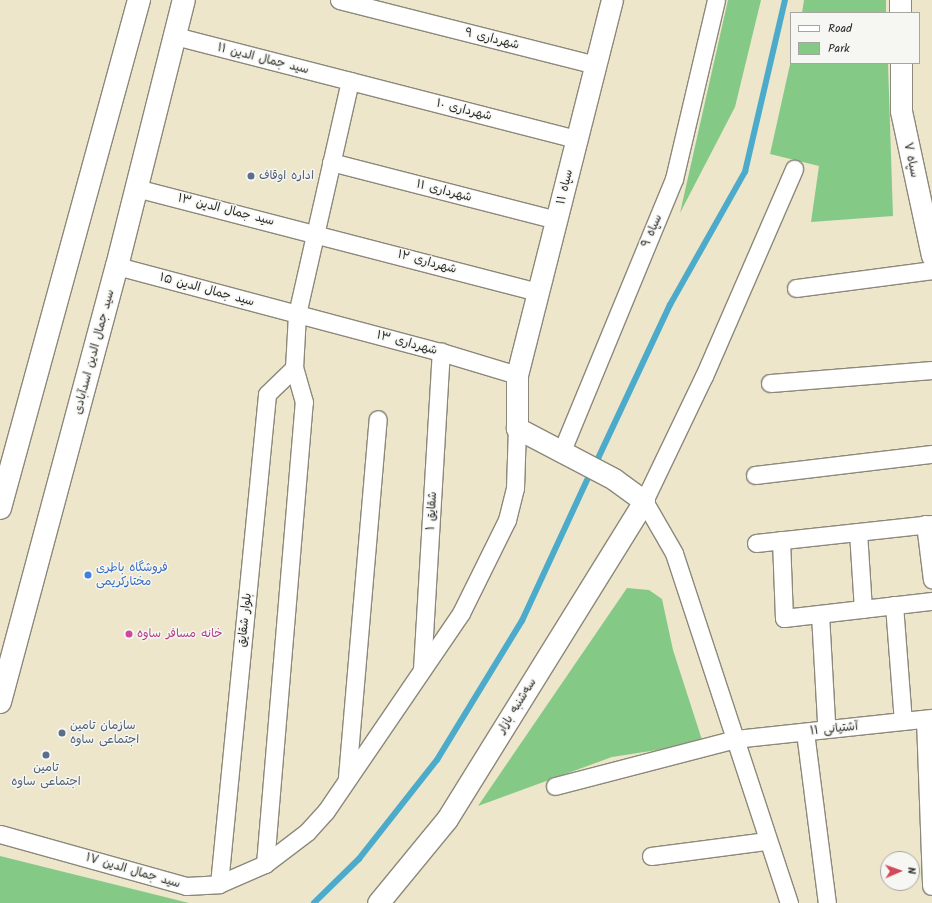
<!DOCTYPE html>
<meta charset="utf-8">
<style>
body{margin:0}
#map{position:relative;width:932px;height:903px;overflow:hidden;background:#ede6cb;font-family:Kalam,"Playpen Sans Arabic",sans-serif}
div>[style]{position:absolute}
[style*='--x']{left:calc(var(--x)*1px);top:calc(var(--y)*1px);width:calc(var(--w)*1px);rotate:calc(var(--a)*1deg)}
.green>*{inset:0;background:#84ca86}
.stream>*{height:5.5px;margin:-2.75px;padding:0 2.75px;transform-origin:2.75px;border-radius:2.75px;background:#4cabcb}
.roads{filter:drop-shadow(1px 0 #8c887b) drop-shadow(-1px 0 #8c887b) drop-shadow(0 1px #8c887b) drop-shadow(0 -1px #8c887b)}
.minor>*{height:17px;margin:-8.5px;padding:0 8.5px;transform-origin:8.5px;border-radius:8.5px;background:#fff}
.tertiary>*{height:21px;margin:-10.5px;padding:0 10.5px;transform-origin:10.5px;border-radius:10.5px;background:#fff}
.primary>*{height:22px;margin:-11px;padding:0 11px;transform-origin:11px;border-radius:11px;background:#fff}
.dots>*{width:11px;height:11px;translate:-50% -50%;box-sizing:border-box;border:2px solid #f6f6f2;border-radius:50%}
span{translate:-50% -50%;white-space:nowrap;text-align:center;line-height:1.15;-webkit-text-stroke:3px #f6f6f2;paint-order:stroke}
.street-label{font-size:12px;color:#2b2b2b}
.service-label{font-size:12px;color:#4e5e75}
.left{translate:0 -50%;text-align:left}
.shop-label{font-size:12px;color:#366cbe}
.hotel-label{font-size:12px;color:#b23c85}
.legend{position:absolute;left:790px;top:12px;width:130px;height:52px;box-sizing:border-box;background:#f6f6f2;border:1px solid #a5a5a2;margin:0;padding:5px 7px;list-style:none;font-size:12px;color:#2b2b2b}
.legend li{display:flex;align-items:center;gap:8px;height:20px}
.legend b{width:20px;border:1px solid #a5a5a2}
.north{position:absolute;left:880px;top:851px;width:40px;height:40px;box-sizing:border-box;background:#f6f6f2;border:1px solid #a5a5a2;border-radius:50%;rotate:88deg;font-size:11px;font-weight:700;line-height:16px;text-align:center;color:#2b2b2b}
.north::after{content:'';display:block;margin:auto;width:14px;height:18px;background:#d1495b;clip-path:polygon(50% 0,100% 100%,50% 72%,0 100%)}
</style>
<div id="map">
<div class="green">
<i style="clip-path:polygon(728px 0,761px 0,735px 107px,680px 213px)"></i>
<i style="clip-path:polygon(804px 0,886px 0,886px 13px,802px 13px)"></i>
<i style="clip-path:polygon(791px 60px,791px 63px,888px 63px,893px 216px,811px 222px,819px 166px,770px 154px)"></i>
<i style="clip-path:polygon(627px 588px,649px 590px,662px 599px,673px 650px,703px 743px,612px 757px,478px 806px)"></i>
<i style="clip-path:polygon(0 856px,189px 903px,0 903px)"></i>
</div>
<div class="stream">
<i style="--x:595;--y:465;--w:177;--a:-64.9"></i>
<i style="--x:670;--y:305;--w:153;--a:-60.6"></i>
<i style="--x:745;--y:172;--w:177;--a:-76.9"></i>
<i style="--x:314;--y:903;--w:63;--a:-44.4"></i>
<i style="--x:359;--y:859;--w:126;--a:-51.8"></i>
<i style="--x:437;--y:760;--w:163;--a:-58.6"></i>
<i style="--x:522;--y:621;--w:164;--a:-65.2"></i>
</div>
<div class="roads">
<div class="minor">
<i style="--x:339;--y:0;--w:265;--a:14.2"></i>
<i style="--x:175;--y:36;--w:415;--a:14.4"></i>
<i style="--x:331;--y:162;--w:233;--a:14.4"></i>
<i style="--x:136;--y:188;--w:415;--a:14.5"></i>
<i style="--x:117;--y:266;--w:335;--a:14.9"></i>
<i style="--x:441;--y:352;--w:79;--a:16.8"></i>
<i style="--x:796;--y:288;--w:137;--a:-7.5"></i>
<i style="--x:770;--y:383;--w:163;--a:-4.6"></i>
<i style="--x:561;--y:453;--w:296;--a:-67.6"></i>
<i style="--x:674;--y:179;--w:184;--a:-76.8"></i>
<i style="--x:755;--y:475;--w:178;--a:-6.8"></i>
<i style="--x:925;--y:524;--w:56;--a:82.9"></i>
<i style="--x:858;--y:532;--w:77;--a:86.3"></i>
<i style="--x:781;--y:540;--w:78;--a:87.8"></i>
<i style="--x:784;--y:618;--w:149;--a:-6.6"></i>
<i style="--x:756;--y:543;--w:177;--a:-6.2"></i>
<i style="--x:894;--y:605;--w:116;--a:85.6"></i>
<i style="--x:820;--y:614;--w:109;--a:86.8"></i>
<i style="--x:422;--y:669;--w:318;--a:-86.6"></i>
<i style="--x:925;--y:719;--w:167;--a:87.9"></i>
<i style="--x:805;--y:732;--w:172;--a:82.7"></i>
<i style="--x:347;--y:777;--w:359;--a:-85.1"></i>
<i style="--x:555;--y:786;--w:186;--a:-14.6"></i>
<i style="--x:735;--y:739;--w:198;--a:-6.1"></i>
<i style="--x:0;--y:834;--w:193;--a:15.6"></i>
<i style="--x:186;--y:886;--w:33;--a:-3"></i>
<i style="--x:219;--y:884;--w:50;--a:-23.5"></i>
<i style="--x:265;--y:864;--w:53;--a:-37.3"></i>
<i style="--x:307;--y:832;--w:28;--a:-48"></i>
<i style="--x:326;--y:811;--w:240;--a:-55.7"></i>
<i style="--x:461;--y:613;--w:104;--a:-63.7"></i>
<i style="--x:507;--y:520;--w:33;--a:-76"></i>
<i style="--x:515;--y:488;--w:60;--a:-88.1"></i>
<i style="--x:651;--y:856;--w:117;--a:-7.4"></i>
<i style="--x:265;--y:864;--w:464;--a:-85.2"></i>
<i style="--x:304;--y:402;--w:35;--a:-106"></i>
<i style="--x:294;--y:368;--w:54;--a:-86.8"></i>
<i style="--x:297;--y:314;--w:239;--a:-77.2"></i>
<i style="--x:219;--y:884;--w:492;--a:-84.4"></i>
<i style="--x:267;--y:394;--w:37;--a:-44"></i>
<i style="--x:789;--y:903;--w:368;--a:-108.2"></i>
<i style="--x:674;--y:553;--w:60;--a:-120"></i>
<i style="--x:644;--y:501;--w:139;--a:-64.4"></i>
<i style="--x:704;--y:376;--w:226;--a:-66.5"></i>
</div>
<div class="tertiary">
<i style="--x:900;--y:13;--w:13;--a:-90"></i>
<i style="--x:901;--y:63;--w:48;--a:90"></i>
<i style="--x:901;--y:111;--w:148;--a:77.9"></i>
<i style="--x:378;--y:903;--w:109;--a:-50.6"></i>
<i style="--x:447;--y:819;--w:374;--a:-58.2"></i>
<i style="--x:644;--y:501;--w:37;--a:-144"></i>
<i style="--x:614;--y:479;--w:110;--a:-152.3"></i>
<i style="--x:517;--y:428;--w:53;--a:-90"></i>
<i style="--x:517;--y:375;--w:387;--a:-75.8"></i>
</div>
<div class="primary">
<i style="--x:0;--y:508;--w:527;--a:-74.7"></i>
<i style="--x:0;--y:702;--w:451;--a:-75"></i>
<i style="--x:117;--y:266;--w:274;--a:-75.9"></i>
</div>
</div>
<div class="dots">
<i style="left:251px;top:176px;background:#5c6f8a"></i>
<i style="left:88px;top:575px;background:#3f7fe0"></i>
<i style="left:129px;top:634px;background:#d1479c"></i>
<i style="left:62px;top:733px;background:#5c6f8a"></i>
<i style="left:46px;top:755px;background:#5c6f8a"></i>
</div>
<div class="street-label">
<span style="left:492px;top:39px;rotate:14deg">شهرداری ۹</span>
<span style="left:263px;top:59px;rotate:14deg">سید جمال الدین ۱۱</span>
<span style="left:464px;top:110px;rotate:14deg">شهرداری ۱۰</span>
<span style="left:911px;top:160px;rotate:78deg">سپاه ۷</span>
<span style="left:565px;top:187px;rotate:-76deg">سپاه ۱۱</span>
<span style="left:444px;top:191px;rotate:14deg">شهرداری ۱۱</span>
<span style="left:226px;top:210px;rotate:14deg">سید جمال الدین ۱۳</span>
<span style="left:652px;top:231px;rotate:-67deg">سپاه ۹</span>
<span style="left:427px;top:262px;rotate:15deg">شهرداری ۱۲</span>
<span style="left:207px;top:290px;rotate:15deg">سید جمال الدین ۱۵</span>
<span style="left:407px;top:343px;rotate:15deg">شهرداری ۱۳</span>
<span style="left:94px;top:352px;rotate:-75deg">سید جمال الدین اسدآبادی</span>
<span style="left:432px;top:511px;rotate:-87deg">شقایق ۱</span>
<span style="left:245px;top:620px;rotate:-84deg">بلوار شقایق</span>
<span style="left:517px;top:706px;rotate:-58deg">سه‌شنبه بازار</span>
<span style="left:834px;top:729px;rotate:-6deg">آشتیانی ۱۱</span>
<span style="left:133px;top:871px;rotate:16deg">سید جمال الدین ۱۷</span>
</div>
<div class="service-label">
<span class="left" style="left:259px;top:176px">اداره اوقاف</span>
<span class="left" style="left:70px;top:733px">سازمان تامین<br>اجتماعی ساوه</span>
<span style="left:46px;top:775px">تامین<br>اجتماعی ساوه</span>
</div>
<div class="shop-label">
<span class="left" style="left:96px;top:575px">فروشگاه باطری<br>مختارکریمی</span>
</div>
<div class="hotel-label">
<span class="left" style="left:137px;top:634px">خانه مسافر ساوه</span>
</div>
<ul class="legend">
<li><b style="height:5px;background:#fff"></b>Road</li>
<li><b style="height:11px;background:#84ca86"></b>Park</li>
</ul>
<div class="north">N</div>
</div>
